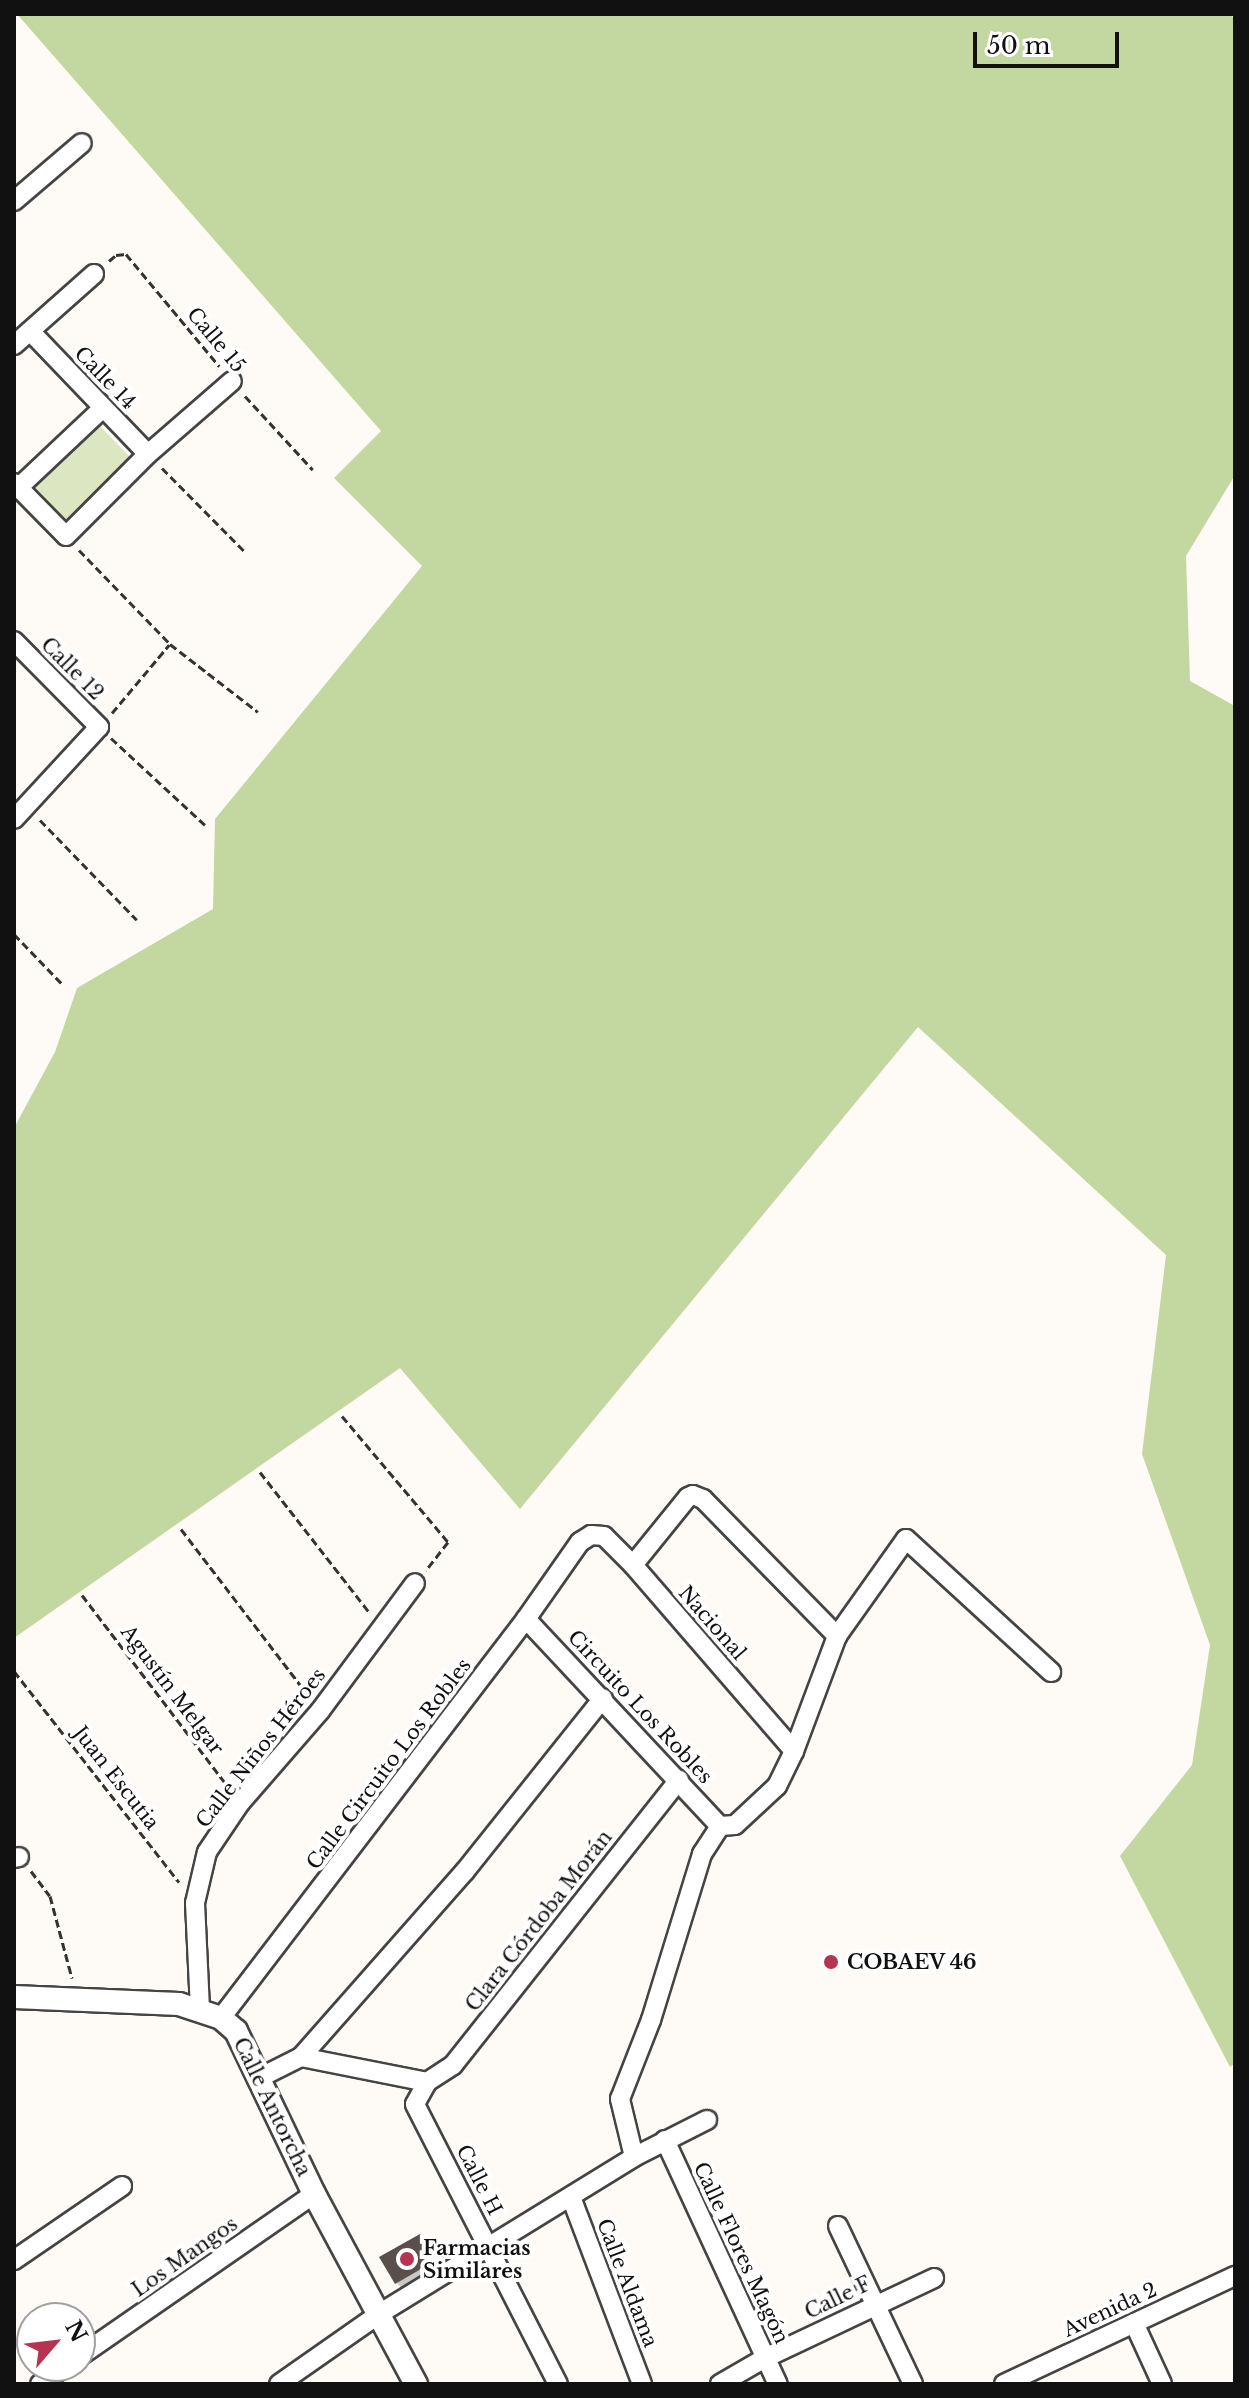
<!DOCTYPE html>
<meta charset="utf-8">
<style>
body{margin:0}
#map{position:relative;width:1249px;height:2398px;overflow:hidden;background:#fefbf6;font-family:"Libre Baskerville",serif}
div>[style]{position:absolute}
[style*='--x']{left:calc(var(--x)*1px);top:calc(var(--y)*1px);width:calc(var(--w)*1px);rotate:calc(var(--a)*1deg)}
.green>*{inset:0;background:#dce7c1}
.forest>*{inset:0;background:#c3d7a1}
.shadow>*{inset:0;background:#0003}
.building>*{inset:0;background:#59504e}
.path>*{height:3px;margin-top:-1.5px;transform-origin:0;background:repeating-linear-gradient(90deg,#333 0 8px,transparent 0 12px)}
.roads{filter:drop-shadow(2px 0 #444) drop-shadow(-2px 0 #444) drop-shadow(0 2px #444) drop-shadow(0 -2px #444)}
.minor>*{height:18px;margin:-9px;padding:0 9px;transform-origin:9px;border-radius:9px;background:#fff}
.tertiary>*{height:22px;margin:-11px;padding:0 11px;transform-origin:11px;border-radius:11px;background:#fff}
.dots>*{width:22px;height:22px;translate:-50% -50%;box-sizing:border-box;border:4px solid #fff;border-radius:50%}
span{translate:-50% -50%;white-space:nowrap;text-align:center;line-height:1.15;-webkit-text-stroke:8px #fff;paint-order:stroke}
.street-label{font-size:20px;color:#111}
.poi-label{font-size:20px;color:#111;font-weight:700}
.left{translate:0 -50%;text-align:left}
.frame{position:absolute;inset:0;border:16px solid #111;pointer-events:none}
.north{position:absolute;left:16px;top:2302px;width:80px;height:80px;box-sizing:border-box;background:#fff;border:2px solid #a0a0a0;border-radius:50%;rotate:62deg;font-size:22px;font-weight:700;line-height:32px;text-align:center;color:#111}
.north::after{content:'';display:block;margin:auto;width:28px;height:36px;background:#b63352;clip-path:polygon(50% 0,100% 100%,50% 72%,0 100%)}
.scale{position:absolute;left:973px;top:32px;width:146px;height:36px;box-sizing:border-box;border:4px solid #111;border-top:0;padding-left:10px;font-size:24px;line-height:28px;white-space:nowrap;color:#111;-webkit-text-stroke:6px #fff;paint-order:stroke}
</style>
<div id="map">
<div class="green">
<i style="clip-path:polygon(97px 423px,133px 460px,70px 523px,33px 485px)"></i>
</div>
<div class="forest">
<i style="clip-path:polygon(17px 14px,1227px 14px,1235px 18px,1235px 475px,1186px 556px,1190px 681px,1235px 706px,1235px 2063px,1230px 2067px,1120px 1856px,1192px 1765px,1210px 1645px,1142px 1454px,1166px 1255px,918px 1027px,520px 1509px,400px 1368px,14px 1638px,14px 1128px,55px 1052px,77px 988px,213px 909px,215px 819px,422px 566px,334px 478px,381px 431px)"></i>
</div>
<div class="shadow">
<i style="clip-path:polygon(419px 2236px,440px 2267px,402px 2289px,397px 2283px)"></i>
</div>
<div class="building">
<i style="clip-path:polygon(420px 2234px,435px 2261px,395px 2284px,379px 2257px)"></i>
</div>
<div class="path">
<i style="--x:109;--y:261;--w:9;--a:-41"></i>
<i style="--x:116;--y:255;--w:10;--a:-6"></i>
<i style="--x:126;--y:254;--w:146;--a:50.3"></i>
<i style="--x:245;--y:396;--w:100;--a:47.4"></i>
<i style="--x:162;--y:468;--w:120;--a:45.3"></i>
<i style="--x:79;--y:550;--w:131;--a:45.9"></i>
<i style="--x:170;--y:644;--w:111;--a:37.7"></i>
<i style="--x:112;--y:713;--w:89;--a:-50"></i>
<i style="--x:111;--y:738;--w:128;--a:42.8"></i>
<i style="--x:40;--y:820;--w:139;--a:45.9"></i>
<i style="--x:14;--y:934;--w:71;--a:46.1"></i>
<i style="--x:342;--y:1416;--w:165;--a:49.9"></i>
<i style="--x:448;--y:1542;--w:36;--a:128"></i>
<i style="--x:260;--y:1472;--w:177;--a:52.1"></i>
<i style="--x:181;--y:1529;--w:209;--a:52.6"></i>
<i style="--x:82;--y:1595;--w:244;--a:52.7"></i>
<i style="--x:14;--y:1671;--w:268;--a:52"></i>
<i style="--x:31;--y:1871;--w:31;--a:53"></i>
<i style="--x:50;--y:1896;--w:85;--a:75"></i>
</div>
<div class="roads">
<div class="minor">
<i style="--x:14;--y:201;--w:89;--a:-40.5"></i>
<i style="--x:30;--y:331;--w:170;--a:46.2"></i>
<i style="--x:14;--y:345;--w:107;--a:-41.6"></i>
<i style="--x:14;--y:483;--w:74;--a:45.5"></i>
<i style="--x:66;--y:536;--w:116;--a:-45"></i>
<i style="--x:148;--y:454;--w:111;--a:-41"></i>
<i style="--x:18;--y:488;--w:117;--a:-43.3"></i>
<i style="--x:14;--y:641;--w:121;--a:45.3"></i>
<i style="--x:99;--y:727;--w:125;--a:132.7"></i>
<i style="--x:633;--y:1565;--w:87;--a:-51"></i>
<i style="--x:688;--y:1497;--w:5;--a:-22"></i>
<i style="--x:693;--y:1495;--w:11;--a:22"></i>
<i style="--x:703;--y:1499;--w:192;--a:45.6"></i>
<i style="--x:526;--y:1619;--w:284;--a:46.9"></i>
<i style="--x:14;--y:1858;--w:5;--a:-11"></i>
<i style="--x:200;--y:2009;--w:106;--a:-92.7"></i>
<i style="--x:195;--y:1903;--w:52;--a:-76.8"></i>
<i style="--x:207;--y:1852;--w:59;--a:-56"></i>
<i style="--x:240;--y:1803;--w:122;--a:-49"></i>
<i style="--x:320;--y:1711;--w:159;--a:-53.4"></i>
<i style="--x:221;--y:2018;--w:502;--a:-52.61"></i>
<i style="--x:526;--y:1619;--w:94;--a:-55"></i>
<i style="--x:580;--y:1542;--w:13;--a:-32"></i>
<i style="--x:591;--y:1535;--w:13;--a:4"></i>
<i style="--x:604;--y:1536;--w:41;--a:45"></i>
<i style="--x:633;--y:1565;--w:246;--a:49.1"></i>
<i style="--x:301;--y:2057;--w:128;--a:11.2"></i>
<i style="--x:257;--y:2079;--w:49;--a:-26.6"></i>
<i style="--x:301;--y:2057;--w:248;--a:-48.6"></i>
<i style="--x:465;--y:1871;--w:221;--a:-51.4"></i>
<i style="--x:665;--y:2140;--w:269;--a:65.2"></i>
<i style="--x:634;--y:2157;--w:60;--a:-103.6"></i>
<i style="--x:620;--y:2099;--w:85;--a:-68.6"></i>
<i style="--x:651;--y:2020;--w:174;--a:-72.9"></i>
<i style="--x:702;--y:1854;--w:33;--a:-57"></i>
<i style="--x:720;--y:1826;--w:15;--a:-4"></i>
<i style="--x:735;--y:1825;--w:57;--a:-42.9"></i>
<i style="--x:777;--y:1786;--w:39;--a:-64"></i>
<i style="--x:794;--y:1751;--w:123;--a:-69.5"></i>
<i style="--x:837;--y:1636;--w:119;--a:-54.6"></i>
<i style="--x:906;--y:1539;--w:197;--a:42.5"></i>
<i style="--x:571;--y:2197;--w:200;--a:69.2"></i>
<i style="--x:838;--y:2226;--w:175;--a:64.6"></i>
<i style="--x:14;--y:2260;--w:131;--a:-34.4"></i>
<i style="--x:1134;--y:2323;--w:67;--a:65.3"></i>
<i style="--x:80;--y:2356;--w:285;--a:-34.7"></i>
<i style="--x:40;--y:2384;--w:32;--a:-35"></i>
<i style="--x:279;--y:2384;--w:122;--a:-35"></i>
<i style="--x:379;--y:2314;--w:299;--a:-31.6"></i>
<i style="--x:634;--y:2157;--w:82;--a:-26.9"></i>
<i style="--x:558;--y:2384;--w:314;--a:-117.1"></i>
<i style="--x:415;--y:2104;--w:25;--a:-61"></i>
<i style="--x:427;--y:2082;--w:31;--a:-33"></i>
<i style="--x:453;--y:2065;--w:364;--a:-51.6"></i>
<i style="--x:720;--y:2384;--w:52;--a:-30"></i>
<i style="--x:765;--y:2358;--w:187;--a:-25.3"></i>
<i style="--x:1004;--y:2384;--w:255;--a:-25.1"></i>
</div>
<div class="tertiary">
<i style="--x:14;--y:1997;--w:165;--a:2.4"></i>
<i style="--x:179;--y:2004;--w:44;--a:18.4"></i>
<i style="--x:221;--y:2018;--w:20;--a:41"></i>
<i style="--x:236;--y:2031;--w:181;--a:64.4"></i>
<i style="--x:314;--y:2194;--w:216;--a:61.8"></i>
</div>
</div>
<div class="dots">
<i style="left:831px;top:1962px;background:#b63352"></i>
<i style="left:407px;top:2259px;background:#b63352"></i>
</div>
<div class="street-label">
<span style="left:216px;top:340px;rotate:50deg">Calle 15</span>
<span style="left:105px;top:378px;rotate:46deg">Calle 14</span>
<span style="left:72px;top:669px;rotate:45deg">Calle 12</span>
<span style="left:712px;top:1623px;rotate:49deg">Nacional</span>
<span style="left:172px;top:1690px;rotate:53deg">Agustín Melgar</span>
<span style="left:640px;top:1707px;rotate:47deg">Circuito Los Robles</span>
<span style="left:261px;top:1748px;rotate:-52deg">Calle Niños Héroes</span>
<span style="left:389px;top:1764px;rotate:-53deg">Calle Circuito Los Robles</span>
<span style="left:116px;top:1778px;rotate:52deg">Juan Escutia</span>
<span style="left:539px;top:1921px;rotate:-52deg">Clara Córdoba Morán</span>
<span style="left:272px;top:2107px;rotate:64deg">Calle Antorcha</span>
<span style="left:479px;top:2180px;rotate:63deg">Calle H</span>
<span style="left:741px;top:2253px;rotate:65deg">Calle Flores Magón</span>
<span style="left:185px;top:2257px;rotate:-35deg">Los Mangos</span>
<span style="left:627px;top:2283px;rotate:69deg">Calle Aldama</span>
<span style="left:838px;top:2298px;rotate:-26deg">Calle F</span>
<span style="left:1110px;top:2310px;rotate:-25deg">Avenida 2</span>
</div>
<div class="poi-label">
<span class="left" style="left:847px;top:1962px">COBAEV 46</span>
<span class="left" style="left:423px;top:2260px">Farmacias<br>Similares</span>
</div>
<div class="frame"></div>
<div class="north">N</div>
<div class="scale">50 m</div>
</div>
